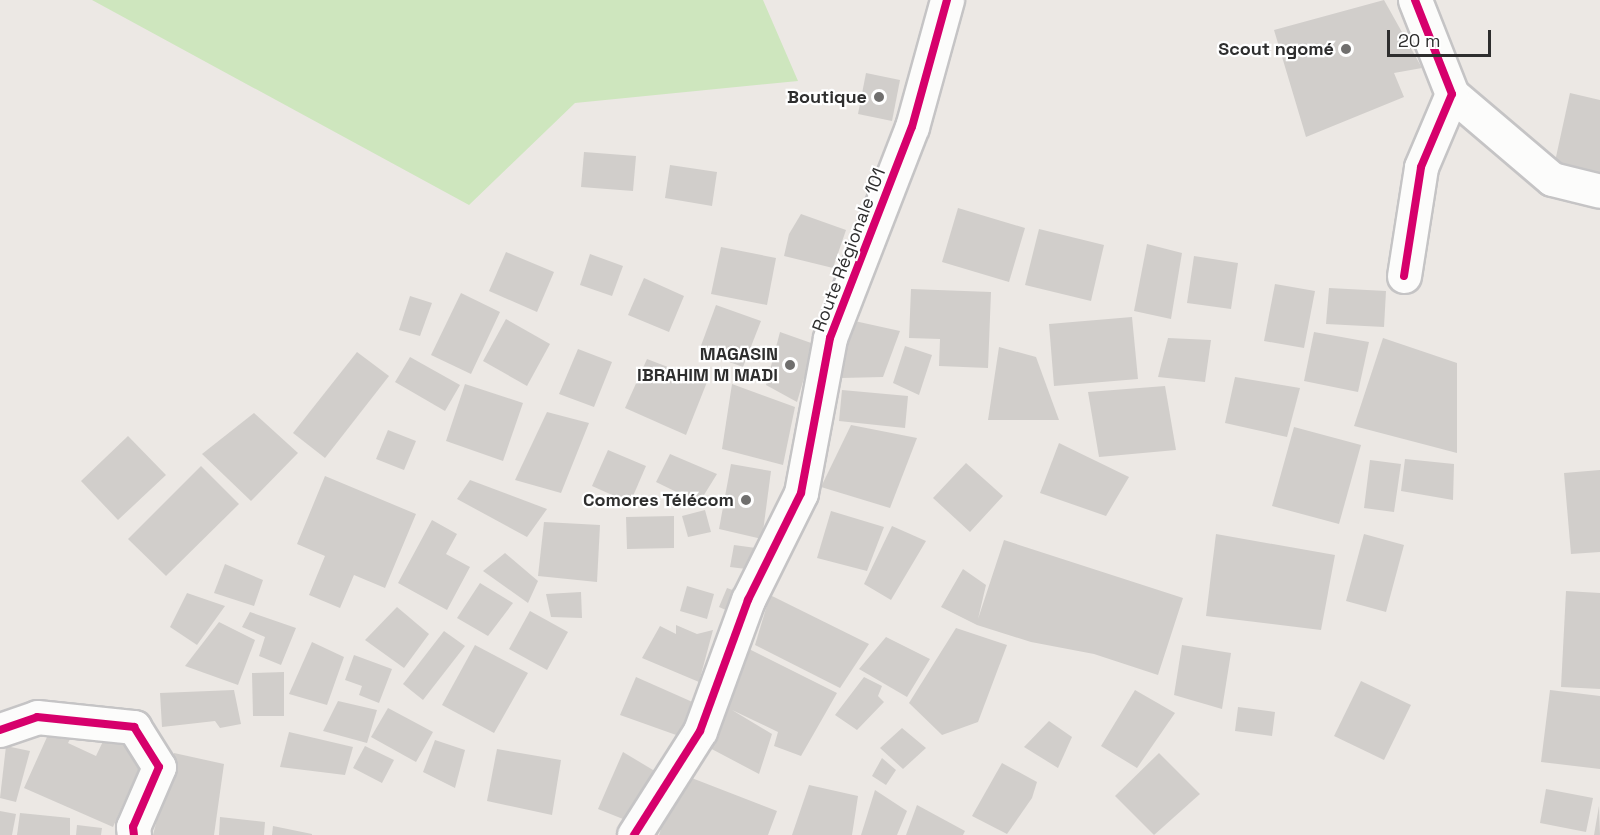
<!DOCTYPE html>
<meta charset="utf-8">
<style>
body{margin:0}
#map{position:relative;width:1600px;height:835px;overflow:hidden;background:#ece8e4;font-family:"Space Grotesk",sans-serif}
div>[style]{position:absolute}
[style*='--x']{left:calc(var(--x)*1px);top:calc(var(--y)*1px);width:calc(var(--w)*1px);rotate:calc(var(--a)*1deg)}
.green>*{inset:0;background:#cee6be}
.building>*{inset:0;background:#d1cecb}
.roads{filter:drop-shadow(2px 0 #c5c4c5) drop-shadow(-2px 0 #c5c4c5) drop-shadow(0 2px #c5c4c5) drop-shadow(0 -2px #c5c4c5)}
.minor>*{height:33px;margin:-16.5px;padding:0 16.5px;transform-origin:16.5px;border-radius:16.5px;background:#fcfcfb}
.cycleway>*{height:8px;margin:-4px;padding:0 4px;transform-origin:4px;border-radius:4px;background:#d6006c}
.dots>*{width:16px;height:16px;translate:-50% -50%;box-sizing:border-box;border:3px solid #fff;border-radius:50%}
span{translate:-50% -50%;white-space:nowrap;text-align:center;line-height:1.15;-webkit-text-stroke:4.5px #fff;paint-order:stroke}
.poi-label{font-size:18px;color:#2e2e2e;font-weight:700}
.right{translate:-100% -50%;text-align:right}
.street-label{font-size:18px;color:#2e2e2e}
.scale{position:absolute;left:1387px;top:30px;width:104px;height:27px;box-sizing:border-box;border:3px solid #2e2e2e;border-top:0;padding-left:8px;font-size:18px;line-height:21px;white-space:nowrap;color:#2e2e2e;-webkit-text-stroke:4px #fff;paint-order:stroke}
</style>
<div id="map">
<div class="green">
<i style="clip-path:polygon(92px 0,763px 0,798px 81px,575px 103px,469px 205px)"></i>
</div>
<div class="building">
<i style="clip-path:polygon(1384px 0,1422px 68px,1394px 73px,1404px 97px,1306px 137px,1274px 30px)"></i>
<i style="clip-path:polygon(866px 73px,900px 80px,892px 121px,858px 114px)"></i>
<i style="clip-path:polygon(1570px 93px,1600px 100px,1600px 176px,1554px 166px)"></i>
<i style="clip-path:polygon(584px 152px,636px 156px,633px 191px,581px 187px)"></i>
<i style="clip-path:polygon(670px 165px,717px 172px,712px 206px,665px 198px)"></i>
<i style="clip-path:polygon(958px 208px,1025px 228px,1009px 282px,942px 262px)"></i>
<i style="clip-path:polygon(801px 214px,846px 230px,833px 268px,784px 256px,789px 234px)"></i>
<i style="clip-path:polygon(1039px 229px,1104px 245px,1091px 301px,1025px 285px)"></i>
<i style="clip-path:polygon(1147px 244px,1182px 253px,1171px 319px,1134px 311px)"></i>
<i style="clip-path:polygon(721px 247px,776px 258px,767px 305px,711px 294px)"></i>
<i style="clip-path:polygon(506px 252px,554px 272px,537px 312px,489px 291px)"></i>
<i style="clip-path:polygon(590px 254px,623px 266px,612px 296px,580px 285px)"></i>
<i style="clip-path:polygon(1194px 256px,1238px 263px,1231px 309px,1187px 303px)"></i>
<i style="clip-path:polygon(644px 278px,684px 296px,669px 332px,628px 315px)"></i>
<i style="clip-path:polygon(1275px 284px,1315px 291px,1304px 348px,1264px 341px)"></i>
<i style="clip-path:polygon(1329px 288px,1386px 291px,1384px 327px,1326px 324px)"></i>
<i style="clip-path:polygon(911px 289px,991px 292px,988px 368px,939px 366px,940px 339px,909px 338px)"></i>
<i style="clip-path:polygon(461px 293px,500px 312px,471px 374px,431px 355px)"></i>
<i style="clip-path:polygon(410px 296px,432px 303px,420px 336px,399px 330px)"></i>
<i style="clip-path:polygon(716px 305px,761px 321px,743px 367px,699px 351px)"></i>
<i style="clip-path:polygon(1132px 317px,1138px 379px,1054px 386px,1049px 324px)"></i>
<i style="clip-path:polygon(506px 319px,550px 344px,527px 386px,483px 361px)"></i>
<i style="clip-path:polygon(850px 320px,900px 331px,883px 377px,841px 378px,833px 362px)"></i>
<i style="clip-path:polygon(780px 332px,814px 344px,797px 402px,766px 385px)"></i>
<i style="clip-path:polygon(1314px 332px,1369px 342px,1358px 392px,1304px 381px)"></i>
<i style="clip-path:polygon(1168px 338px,1211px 340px,1205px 382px,1158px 377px)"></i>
<i style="clip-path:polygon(1383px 338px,1457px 363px,1457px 453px,1354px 426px)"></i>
<i style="clip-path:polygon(905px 346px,932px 355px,919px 395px,893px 383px)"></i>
<i style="clip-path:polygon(999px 347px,1036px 357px,1059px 420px,988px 420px)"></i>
<i style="clip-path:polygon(578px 349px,612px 362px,594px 407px,559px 394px)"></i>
<i style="clip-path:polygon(357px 352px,389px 376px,325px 458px,293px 433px)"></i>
<i style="clip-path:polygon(410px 357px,460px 385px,445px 411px,395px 382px)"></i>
<i style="clip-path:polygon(647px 359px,707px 382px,686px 435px,625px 408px)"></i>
<i style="clip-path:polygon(1235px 377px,1300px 388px,1287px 437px,1225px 423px)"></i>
<i style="clip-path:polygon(465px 384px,523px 403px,503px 461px,446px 441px)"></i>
<i style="clip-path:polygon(732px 384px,795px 407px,783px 465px,722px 449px)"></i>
<i style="clip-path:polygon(1165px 386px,1176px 450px,1099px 457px,1088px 392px)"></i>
<i style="clip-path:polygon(842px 390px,908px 396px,905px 428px,839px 421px)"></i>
<i style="clip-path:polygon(547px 412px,589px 423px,561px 493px,515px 480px)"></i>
<i style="clip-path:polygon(254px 413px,298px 453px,251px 501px,202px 454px)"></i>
<i style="clip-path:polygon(851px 425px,917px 438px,890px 508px,821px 487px)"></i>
<i style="clip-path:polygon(1294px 427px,1361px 445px,1339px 524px,1272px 506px)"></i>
<i style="clip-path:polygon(388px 430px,416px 441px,404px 470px,376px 459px)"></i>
<i style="clip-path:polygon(128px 436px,166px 475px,118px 520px,81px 481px)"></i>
<i style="clip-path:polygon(1059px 443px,1129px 477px,1106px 516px,1040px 493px)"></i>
<i style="clip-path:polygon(608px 450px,646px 466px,630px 503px,592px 486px)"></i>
<i style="clip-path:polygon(670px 454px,717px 474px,699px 503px,656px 482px)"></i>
<i style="clip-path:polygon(1405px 459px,1454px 464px,1453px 500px,1401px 491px)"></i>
<i style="clip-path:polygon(1370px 460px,1401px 464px,1394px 512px,1364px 508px)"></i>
<i style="clip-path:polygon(966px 463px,1003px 496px,970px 532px,933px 498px)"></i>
<i style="clip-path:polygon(731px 464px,771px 471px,762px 539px,719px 529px)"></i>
<i style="clip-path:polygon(201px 466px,239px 504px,166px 576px,128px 539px)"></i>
<i style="clip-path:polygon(1600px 470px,1600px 552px,1571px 554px,1564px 473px)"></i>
<i style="clip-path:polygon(325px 476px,416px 514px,385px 588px,354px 575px,340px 608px,309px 595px,325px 556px,297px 544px)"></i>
<i style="clip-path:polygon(470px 480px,547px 509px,527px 537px,457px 499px)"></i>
<i style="clip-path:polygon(705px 510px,711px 532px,688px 537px,682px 516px)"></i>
<i style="clip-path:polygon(831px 511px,884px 527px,867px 571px,817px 558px)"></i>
<i style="clip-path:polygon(674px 516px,674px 548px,627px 549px,626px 517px)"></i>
<i style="clip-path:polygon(432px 520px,457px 534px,446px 554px,470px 567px,447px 610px,398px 583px)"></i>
<i style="clip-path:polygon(544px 522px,600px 525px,597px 582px,538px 576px)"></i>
<i style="clip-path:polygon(892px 526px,926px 541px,891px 600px,864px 584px)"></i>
<i style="clip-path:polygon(1216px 534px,1335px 555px,1321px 630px,1206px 616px)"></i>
<i style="clip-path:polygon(1364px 534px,1404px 545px,1386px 612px,1346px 601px)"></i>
<i style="clip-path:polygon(1004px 540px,1183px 598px,1158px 675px,1094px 654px,1031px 642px,977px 625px,941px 607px,963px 569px,986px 585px,978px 619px)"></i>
<i style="clip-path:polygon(734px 545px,756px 548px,754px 570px,730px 567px)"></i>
<i style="clip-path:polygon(505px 553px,538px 581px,528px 603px,483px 571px)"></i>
<i style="clip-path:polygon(225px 564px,263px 580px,254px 606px,214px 593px)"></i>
<i style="clip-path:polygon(480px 583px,513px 603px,488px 636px,457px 618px)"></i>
<i style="clip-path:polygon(687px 586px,714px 594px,707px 619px,680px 611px)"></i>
<i style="clip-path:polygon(727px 588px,744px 594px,735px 614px,719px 607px)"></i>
<i style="clip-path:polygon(1566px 591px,1600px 593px,1600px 689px,1561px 687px)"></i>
<i style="clip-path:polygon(581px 592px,582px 618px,551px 617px,546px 594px)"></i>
<i style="clip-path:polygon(187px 593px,225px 606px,197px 645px,170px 627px)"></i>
<i style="clip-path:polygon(770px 595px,869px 644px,840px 688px,755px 645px)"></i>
<i style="clip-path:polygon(397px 607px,429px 634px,404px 668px,365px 640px)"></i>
<i style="clip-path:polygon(530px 611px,568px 632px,547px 670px,509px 649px)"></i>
<i style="clip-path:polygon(250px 612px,296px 628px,281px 665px,259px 656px,265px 637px,242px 627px)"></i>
<i style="clip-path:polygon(219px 622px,255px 640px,238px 685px,185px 666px)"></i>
<i style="clip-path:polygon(676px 625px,697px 634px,713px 630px,699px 682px,642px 658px,660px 626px,676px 634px)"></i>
<i style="clip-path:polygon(956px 628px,1007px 645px,978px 722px,942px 735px,909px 703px)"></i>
<i style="clip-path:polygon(444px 631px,465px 646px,423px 700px,403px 684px)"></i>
<i style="clip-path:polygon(886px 637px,930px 659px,907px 697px,859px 669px)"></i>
<i style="clip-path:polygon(312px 642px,344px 657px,327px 705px,289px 694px)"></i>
<i style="clip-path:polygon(475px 645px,528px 673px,494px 733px,442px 705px)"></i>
<i style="clip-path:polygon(1182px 645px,1231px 653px,1222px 709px,1174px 695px)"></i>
<i style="clip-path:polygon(743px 646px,837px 693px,801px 756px,774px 746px,778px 732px,732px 710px,772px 734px,759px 774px,706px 746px)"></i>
<i style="clip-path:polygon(354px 655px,392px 669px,379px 703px,359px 695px,362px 686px,345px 680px)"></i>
<i style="clip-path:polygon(284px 672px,284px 716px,253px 716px,252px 673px)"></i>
<i style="clip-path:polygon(636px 677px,697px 704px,679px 736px,620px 715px)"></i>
<i style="clip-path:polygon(864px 677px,882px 686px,878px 696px,884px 702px,857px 730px,835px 715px)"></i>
<i style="clip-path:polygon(1361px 681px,1411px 705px,1384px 760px,1334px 736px)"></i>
<i style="clip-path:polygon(234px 690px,241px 724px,220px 728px,215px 721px,162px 727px,160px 693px)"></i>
<i style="clip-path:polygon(1135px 690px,1175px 713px,1137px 768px,1101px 746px)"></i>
<i style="clip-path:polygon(1550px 690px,1600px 696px,1600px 769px,1541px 762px)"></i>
<i style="clip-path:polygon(338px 701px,377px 710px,367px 743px,323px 731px)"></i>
<i style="clip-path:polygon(1238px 707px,1275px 712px,1272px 736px,1235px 731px)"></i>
<i style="clip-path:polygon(388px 708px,433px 732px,416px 762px,371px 737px)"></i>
<i style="clip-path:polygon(1049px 721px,1072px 737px,1058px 768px,1024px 747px)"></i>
<i style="clip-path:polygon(52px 726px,72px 735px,68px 743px,96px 756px,106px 735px,146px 753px,113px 827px,24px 788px)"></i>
<i style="clip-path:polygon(902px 728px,926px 748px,903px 769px,880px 748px)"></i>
<i style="clip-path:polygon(289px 732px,353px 747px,345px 775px,280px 767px)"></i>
<i style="clip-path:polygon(435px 740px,465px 750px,455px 788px,423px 772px)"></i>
<i style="clip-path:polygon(6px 746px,30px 751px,16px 802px,0 798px)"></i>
<i style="clip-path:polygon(365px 746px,394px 760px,382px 783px,353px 768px)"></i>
<i style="clip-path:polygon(497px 749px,561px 760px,552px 815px,487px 801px)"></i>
<i style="clip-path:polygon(623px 752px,658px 773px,628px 821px,598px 809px)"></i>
<i style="clip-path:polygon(174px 753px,224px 764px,214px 835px,153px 835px)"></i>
<i style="clip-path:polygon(1159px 753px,1200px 794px,1154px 835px,1115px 796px)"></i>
<i style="clip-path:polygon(882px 758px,896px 770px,886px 785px,872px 776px)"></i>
<i style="clip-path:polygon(1002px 763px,1037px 782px,1032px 798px,1007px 834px,972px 816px)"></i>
<i style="clip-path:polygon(684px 775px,777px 811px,768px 835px,659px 835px,665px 817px,660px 809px)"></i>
<i style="clip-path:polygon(809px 785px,858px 796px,852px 835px,792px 835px)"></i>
<i style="clip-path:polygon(1546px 789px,1593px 798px,1586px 832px,1540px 823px)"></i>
<i style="clip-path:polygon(875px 790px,907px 811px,897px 835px,861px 835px)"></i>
<i style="clip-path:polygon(917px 805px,965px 831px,963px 835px,906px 835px)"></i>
<i style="clip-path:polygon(1599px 806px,1600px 835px,1594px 835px)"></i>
<i style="clip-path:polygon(0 811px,16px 814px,12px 835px,0 835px)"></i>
<i style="clip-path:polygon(20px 813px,70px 818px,70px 835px,17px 835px)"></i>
<i style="clip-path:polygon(220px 817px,265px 822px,264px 835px,219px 835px)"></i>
<i style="clip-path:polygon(77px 825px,102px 828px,101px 835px,76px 835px)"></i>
<i style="clip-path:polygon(273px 826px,312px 834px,312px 835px,272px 835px)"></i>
</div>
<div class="roads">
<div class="minor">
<i style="--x:1452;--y:94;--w:131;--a:40.4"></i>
<i style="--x:1552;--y:179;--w:49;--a:14"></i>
<i style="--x:1404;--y:276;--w:110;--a:-81.1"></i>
<i style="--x:1421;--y:167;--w:79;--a:-67"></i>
<i style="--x:1452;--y:94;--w:101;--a:-111.5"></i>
<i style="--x:0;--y:730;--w:39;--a:-19"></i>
<i style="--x:37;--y:717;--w:98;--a:5.9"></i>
<i style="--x:134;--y:727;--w:47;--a:58"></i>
<i style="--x:159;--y:767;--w:65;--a:113.4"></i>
<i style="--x:133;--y:827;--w:8;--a:83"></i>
<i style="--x:634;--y:835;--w:123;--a:-57.6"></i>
<i style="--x:700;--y:731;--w:140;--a:-69.9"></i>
<i style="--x:748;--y:600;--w:119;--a:-63.6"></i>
<i style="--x:801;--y:493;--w:158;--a:-79.4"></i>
<i style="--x:830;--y:338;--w:226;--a:-68.8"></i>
<i style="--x:912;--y:127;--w:132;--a:-74.6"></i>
</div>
</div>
<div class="cycleway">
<i style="--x:1404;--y:276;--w:110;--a:-81.1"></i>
<i style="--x:1421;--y:167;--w:79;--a:-67"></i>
<i style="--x:1452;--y:94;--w:101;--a:-111.5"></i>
<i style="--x:0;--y:730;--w:39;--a:-19"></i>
<i style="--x:37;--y:717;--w:98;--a:5.9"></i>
<i style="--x:134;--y:727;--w:47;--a:58"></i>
<i style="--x:159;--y:767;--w:65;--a:113.4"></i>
<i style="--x:133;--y:827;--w:8;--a:83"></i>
<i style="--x:634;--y:835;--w:123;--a:-57.6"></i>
<i style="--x:700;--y:731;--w:140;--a:-69.9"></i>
<i style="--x:748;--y:600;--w:119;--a:-63.6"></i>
<i style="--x:801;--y:493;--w:158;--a:-79.4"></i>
<i style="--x:830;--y:338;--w:226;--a:-68.8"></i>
<i style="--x:912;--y:127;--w:132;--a:-74.6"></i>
</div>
<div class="dots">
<i style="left:1346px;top:49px;background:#706f6e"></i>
<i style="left:879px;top:97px;background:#706f6e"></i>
<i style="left:790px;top:365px;background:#706f6e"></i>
<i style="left:746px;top:500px;background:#706f6e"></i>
</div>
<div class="poi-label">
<span class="right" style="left:1334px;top:49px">Scout ngomé</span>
<span class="right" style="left:867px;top:97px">Boutique</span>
<span class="right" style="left:778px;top:365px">MAGASIN<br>IBRAHIM M MADI</span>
<span class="right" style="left:734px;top:500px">Comores Télécom</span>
</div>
<div class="street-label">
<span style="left:849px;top:250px;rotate:-69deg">Route Régionale 101</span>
</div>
<div class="scale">20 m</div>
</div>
